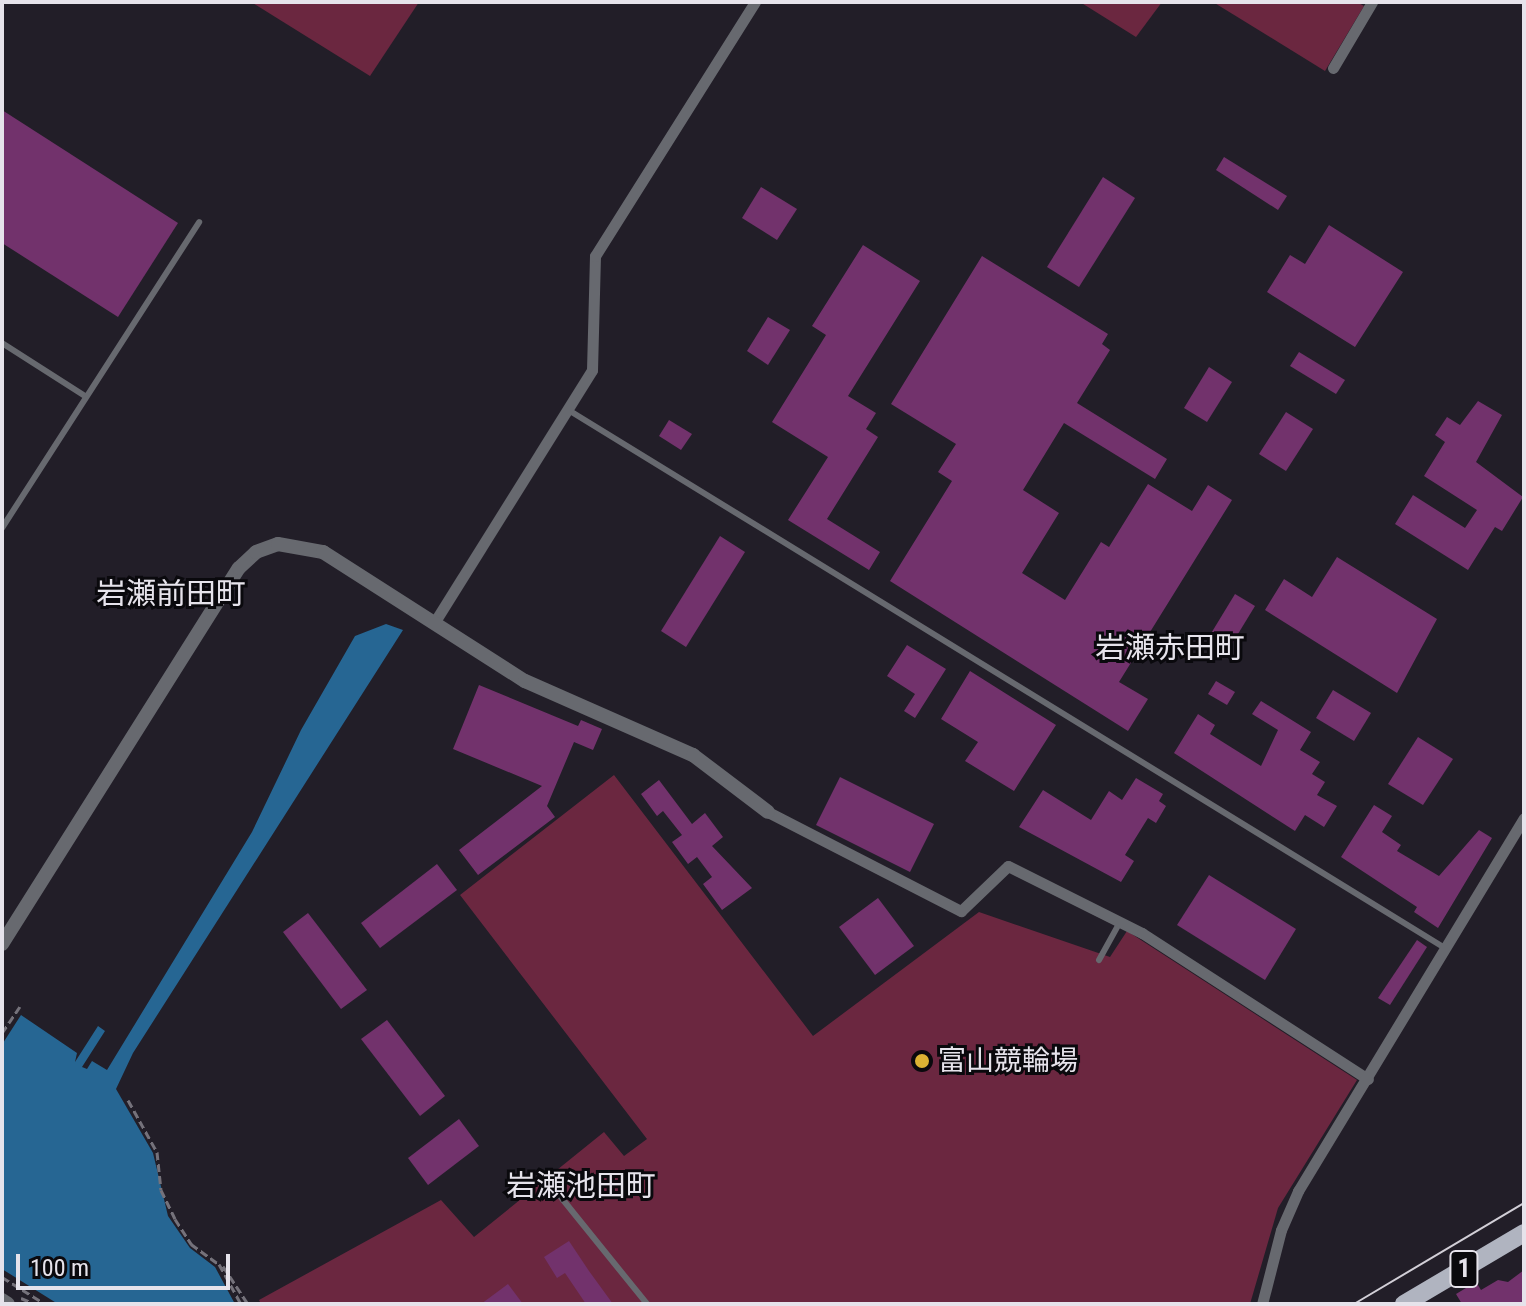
<!DOCTYPE html>
<meta charset="utf-8">
<style>
body{margin:0}
#map{position:relative;width:1526px;height:1306px;overflow:hidden;background:#221e28;font-family:"Roboto Condensed","Noto Sans JP",sans-serif}
div>[style]{position:absolute}
[style*='--x']{left:calc(var(--x)*1px);top:calc(var(--y)*1px);width:calc(var(--w)*1px);rotate:calc(var(--a)*1deg)}
.green>*{inset:0;background:#6b2740}
.water>*{inset:0;background:#266693}
.building>*{inset:0;background:#72326c}
.path>*{height:3px;margin-top:-1.5px;transform-origin:0;background:repeating-linear-gradient(90deg,#75727b 0 8px,transparent 0 12px)}
.service>*{height:6px;margin:-3px;padding:0 3px;transform-origin:3px;border-radius:3px;background:#67696f}
.minor>*{height:11px;margin:-5.5px;padding:0 5.5px;transform-origin:5.5px;border-radius:5.5px;background:#67696f}
.tertiary>*{height:14px;margin:-7px;padding:0 7px;transform-origin:7px;border-radius:7px;background:#67696f}
.primary>*{height:18px;margin:-9px;padding:0 9px;transform-origin:9px;border-radius:9px;background:#b0b4c0}
.tram>*{height:2px;margin:-1px;padding:0 1px;transform-origin:1px;border-radius:1px;background:#d2cfd7}
.dots>*{width:22px;height:22px;translate:-50% -50%;box-sizing:border-box;border:4px solid #0a090d;border-radius:50%}
span{translate:-50% -50%;white-space:nowrap;text-align:center;line-height:1.15;-webkit-text-stroke:6px #0a090d;paint-order:stroke}
.shield-label span{padding:2px 6px;background:#0a090d;border:2px solid;border-radius:6px;-webkit-text-stroke-width:0}
.shield-label{font-size:26px;color:#e6e3eb;font-weight:700}
.poi-label{font-size:28px;color:#e6e3eb}
.left{translate:0 -50%;text-align:left}
.neighbourhood-label{font-size:30px;color:#e6e3eb}
.frame{position:absolute;inset:0;border:4px solid #e6e3eb;pointer-events:none}
.scale{position:absolute;left:16px;top:1254px;width:214px;height:36px;box-sizing:border-box;border:4px solid #e6e3eb;border-top:0;padding-left:10px;font-size:24px;line-height:28px;white-space:nowrap;color:#e6e3eb;-webkit-text-stroke:6px #0a090d;paint-order:stroke}
</style>
<div id="map">
<div class="green">
<i style="clip-path:polygon(251px 2px,419px 2px,370px 76px)"></i>
<i style="clip-path:polygon(1080px 2px,1162px 2px,1136px 37px)"></i>
<i style="clip-path:polygon(1213px 2px,1357px 2px,1364px 6px,1325px 71px)"></i>
<i style="clip-path:polygon(614px 775px,813px 1036px,979px 912px,1110px 957px,1127px 931px,1357px 1080px,1278px 1208px,1250px 1304px,261px 1304px,259px 1300px,441px 1200px,474px 1237px,604px 1132px,624px 1156px,647px 1139px,460px 895px)"></i>
</div>
<div class="water">
<i style="clip-path:polygon(386px 624px,403px 630px,133px 1053px,116px 1089px,153px 1153px,168px 1216px,190px 1248px,215px 1267px,235px 1304px,58px 1304px,2px 1269px,3px 1043px,21px 1015px,77px 1053px,75px 1062px,98px 1026px,105px 1031px,82px 1067px,87px 1069px,92px 1061px,107px 1070px,252px 832px,301px 730px,355px 636px)"></i>
</div>
<div class="building">
<i style="clip-path:polygon(2px 110px,178px 223px,118px 317px,2px 243px)"></i>
<i style="clip-path:polygon(1224px 157px,1287px 196px,1278px 210px,1216px 170px)"></i>
<i style="clip-path:polygon(1103px 177px,1135px 198px,1079px 287px,1047px 267px)"></i>
<i style="clip-path:polygon(761px 187px,797px 209px,777px 240px,742px 218px)"></i>
<i style="clip-path:polygon(1329px 225px,1403px 272px,1355px 347px,1267px 292px,1290px 255px,1305px 264px)"></i>
<i style="clip-path:polygon(863px 245px,920px 281px,848px 396px,876px 413px,866px 429px,878px 437px,827px 519px,880px 552px,869px 570px,788px 520px,828px 457px,772px 422px,826px 335px,812px 326px)"></i>
<i style="clip-path:polygon(982px 256px,1108px 334px,1102px 344px,1110px 350px,1077px 403px,1167px 459px,1155px 479px,1064px 423px,1023px 490px,1059px 513px,1022px 573px,1065px 600px,1101px 542px,1109px 547px,1148px 484px,1192px 511px,1208px 485px,1232px 500px,1119px 682px,1148px 699px,1128px 731px,890px 581px,952px 481px,938px 472px,956px 444px,891px 404px)"></i>
<i style="clip-path:polygon(768px 317px,790px 330px,768px 365px,747px 351px)"></i>
<i style="clip-path:polygon(1299px 352px,1345px 380px,1336px 394px,1290px 366px)"></i>
<i style="clip-path:polygon(1209px 367px,1232px 382px,1207px 422px,1184px 408px)"></i>
<i style="clip-path:polygon(1478px 401px,1502px 415px,1476px 462px,1523px 497px,1502px 531px,1495px 527px,1468px 570px,1395px 524px,1413px 495px,1465px 528px,1477px 510px,1424px 476px,1445px 442px,1435px 435px,1447px 417px,1460px 425px)"></i>
<i style="clip-path:polygon(1286px 412px,1313px 429px,1286px 471px,1259px 454px)"></i>
<i style="clip-path:polygon(669px 420px,692px 434px,681px 450px,659px 436px)"></i>
<i style="clip-path:polygon(720px 536px,745px 552px,686px 647px,661px 631px)"></i>
<i style="clip-path:polygon(1337px 557px,1437px 619px,1397px 693px,1265px 610px,1284px 579px,1312px 597px)"></i>
<i style="clip-path:polygon(1235px 594px,1255px 606px,1227px 652px,1207px 640px)"></i>
<i style="clip-path:polygon(907px 645px,946px 669px,915px 718px,904px 711px,915px 694px,887px 676px)"></i>
<i style="clip-path:polygon(970px 671px,1056px 725px,1014px 791px,965px 761px,978px 742px,941px 719px)"></i>
<i style="clip-path:polygon(1216px 681px,1235px 692px,1227px 705px,1208px 694px)"></i>
<i style="clip-path:polygon(479px 685px,578px 726px,581px 720px,602px 729px,593px 750px,574px 742px,547px 806px,555px 817px,478px 875px,459px 850px,542px 786px,453px 749px)"></i>
<i style="clip-path:polygon(1333px 690px,1371px 713px,1354px 741px,1316px 718px)"></i>
<i style="clip-path:polygon(1261px 701px,1311px 732px,1300px 750px,1320px 762px,1312px 774px,1325px 782px,1317px 795px,1337px 806px,1324px 827px,1305px 815px,1295px 831px,1174px 753px,1198px 714px,1215px 725px,1210px 734px,1261px 766px,1278px 730px,1252px 714px)"></i>
<i style="clip-path:polygon(1418px 737px,1453px 759px,1423px 805px,1388px 784px)"></i>
<i style="clip-path:polygon(840px 777px,934px 824px,910px 872px,816px 825px)"></i>
<i style="clip-path:polygon(1136px 778px,1163px 794px,1159px 801px,1166px 806px,1156px 823px,1148px 818px,1125px 855px,1134px 861px,1121px 882px,1019px 827px,1043px 790px,1091px 820px,1109px 791px,1122px 800px)"></i>
<i style="clip-path:polygon(659px 780px,692px 824px,705px 813px,723px 837px,712px 846px,752px 888px,722px 910px,703px 884px,712px 877px,697px 857px,688px 864px,672px 842px,682px 835px,663px 811px,657px 816px,641px 794px)"></i>
<i style="clip-path:polygon(1374px 805px,1392px 816px,1382px 832px,1401px 845px,1397px 851px,1439px 876px,1479px 830px,1492px 838px,1438px 928px,1414px 912px,1417px 907px,1341px 857px)"></i>
<i style="clip-path:polygon(437px 864px,457px 890px,380px 948px,361px 923px)"></i>
<i style="clip-path:polygon(1209px 875px,1296px 929px,1265px 980px,1177px 925px)"></i>
<i style="clip-path:polygon(878px 898px,914px 946px,875px 975px,839px 927px)"></i>
<i style="clip-path:polygon(308px 913px,367px 990px,341px 1009px,283px 932px)"></i>
<i style="clip-path:polygon(1417px 940px,1427px 947px,1390px 1005px,1378px 998px)"></i>
<i style="clip-path:polygon(387px 1020px,445px 1096px,420px 1116px,361px 1039px)"></i>
<i style="clip-path:polygon(459px 1119px,479px 1146px,428px 1185px,408px 1158px)"></i>
<i style="clip-path:polygon(569px 1241px,589px 1271px,613px 1304px,586px 1304px,565px 1273px,557px 1278px,544px 1257px)"></i>
<i style="clip-path:polygon(1524px 1270px,1524px 1304px,1462px 1304px,1456px 1294px,1476px 1282px,1481px 1290px,1498px 1280px,1508px 1282px)"></i>
<i style="clip-path:polygon(508px 1284px,523px 1304px,481px 1304px)"></i>
</div>
<div class="path">
<i style="--x:2;--y:1033;--w:32;--a:-56"></i>
<i style="--x:128;--y:1100;--w:60;--a:60.9"></i>
<i style="--x:157;--y:1152;--w:38;--a:84"></i>
<i style="--x:161;--y:1190;--w:32;--a:64"></i>
<i style="--x:175;--y:1219;--w:30;--a:57"></i>
<i style="--x:191;--y:1244;--w:34;--a:36"></i>
<i style="--x:219;--y:1264;--w:46;--a:61.2"></i>
<i style="--x:223;--y:1266;--w:45;--a:56.7"></i>
<i style="--x:2;--y:1277;--w:51;--a:32.1"></i>
<i style="--x:21;--y:1298;--w:15;--a:23"></i>
</div>
<div class="service">
<i style="--x:2;--y:343;--w:98;--a:32.6"></i>
<i style="--x:570;--y:411;--w:1027;--a:31.54"></i>
<i style="--x:2;--y:528;--w:364;--a:-57.2"></i>
<i style="--x:1099;--y:960;--w:43;--a:-61.1"></i>
<i style="--x:547;--y:1180;--w:159;--a:51.1"></i>
</div>
<div class="minor">
<i style="--x:1333;--y:68;--w:77;--a:-59.4"></i>
<i style="--x:434;--y:623;--w:298;--a:-58"></i>
<i style="--x:592;--y:370;--w:114;--a:-88.5"></i>
<i style="--x:595;--y:256;--w:300;--a:-57.8"></i>
<i style="--x:768;--y:812;--w:217;--a:27.2"></i>
<i style="--x:961;--y:911;--w:65;--a:-43.8"></i>
<i style="--x:1008;--y:866;--w:150;--a:26.6"></i>
<i style="--x:1142;--y:933;--w:269;--a:32.9"></i>
<i style="--x:1262;--y:1304;--w:76;--a:-75.6"></i>
<i style="--x:1281;--y:1230;--w:43;--a:-66.4"></i>
<i style="--x:1298;--y:1191;--w:436;--a:-58.8"></i>
</div>
<div class="tertiary">
<i style="--x:2;--y:944;--w:444;--a:-57.8"></i>
<i style="--x:239;--y:568;--w:23;--a:-43"></i>
<i style="--x:256;--y:552;--w:23;--a:-20"></i>
<i style="--x:278;--y:544;--w:46;--a:10.1"></i>
<i style="--x:323;--y:552;--w:240;--a:32.6"></i>
<i style="--x:525;--y:681;--w:184;--a:23.8"></i>
<i style="--x:693;--y:755;--w:94;--a:37.2"></i>
<i style="--x:2;--y:1300;--w:7;--a:34"></i>
</div>
<div class="primary">
<i style="--x:1404;--y:1304;--w:139;--a:-30.6"></i>
</div>
<div class="tram">
<i style="--x:1354;--y:1304;--w:198;--a:-30.7"></i>
</div>
<div class="dots">
<i style="left:922px;top:1061px;background:#dcb233"></i>
</div>
<div class="shield-label">
<span style="left:1464px;top:1269px">1</span>
</div>
<div class="poi-label">
<span class="left" style="left:938px;top:1061px">富山競輪場</span>
</div>
<div class="neighbourhood-label">
<span style="left:171px;top:594px">岩瀬前田町</span>
<span style="left:1170px;top:648px">岩瀬赤田町</span>
<span style="left:581px;top:1186px">岩瀬池田町</span>
</div>
<div class="frame"></div>
<div class="scale">100 m</div>
</div>
